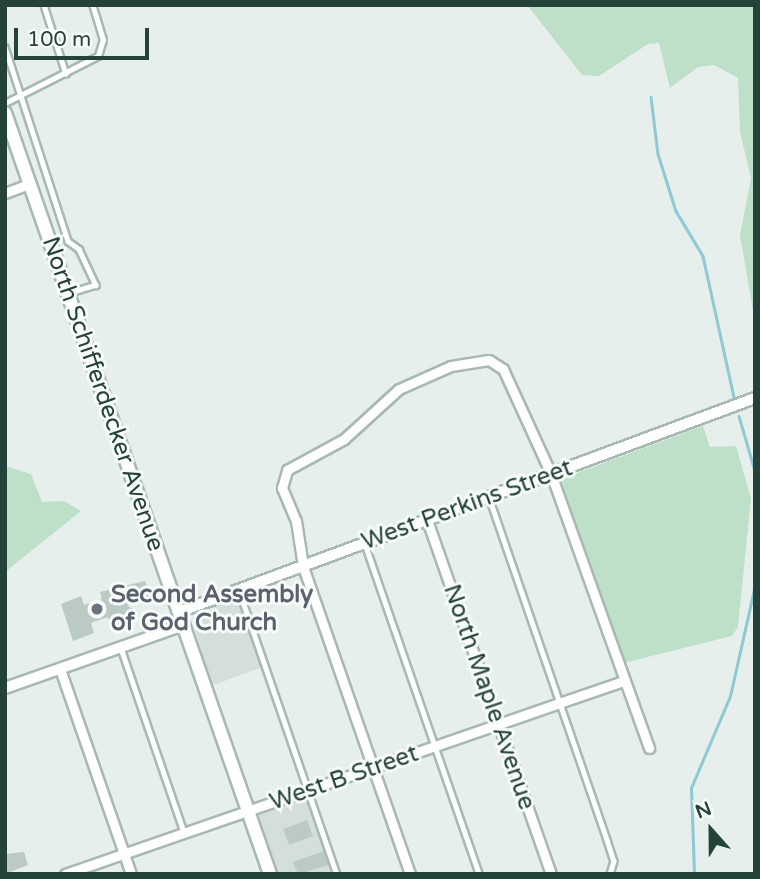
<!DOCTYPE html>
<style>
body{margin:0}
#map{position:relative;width:760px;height:879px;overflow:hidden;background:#e6efeb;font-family:"Varela Round",sans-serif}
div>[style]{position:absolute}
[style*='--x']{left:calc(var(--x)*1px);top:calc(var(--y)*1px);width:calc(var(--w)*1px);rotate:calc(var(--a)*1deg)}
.built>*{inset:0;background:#d4dfda}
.green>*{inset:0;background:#bfe0c8}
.stream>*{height:2.5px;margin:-1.25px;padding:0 1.25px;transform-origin:1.25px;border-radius:1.25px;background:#8ec9d4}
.building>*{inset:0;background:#bbcac4}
.roads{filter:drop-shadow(2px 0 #a8b8b2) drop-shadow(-2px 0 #a8b8b2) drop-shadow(0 2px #a8b8b2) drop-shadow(0 -2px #a8b8b2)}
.service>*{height:4.5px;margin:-2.25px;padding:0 2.25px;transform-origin:2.25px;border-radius:2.25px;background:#fff}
.minor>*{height:9px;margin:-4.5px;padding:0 4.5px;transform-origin:4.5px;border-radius:4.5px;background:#fff}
.tertiary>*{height:10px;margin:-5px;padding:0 5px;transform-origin:5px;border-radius:5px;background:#fff}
.secondary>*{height:12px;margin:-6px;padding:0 6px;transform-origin:6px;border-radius:6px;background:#fff}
.dots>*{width:19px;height:19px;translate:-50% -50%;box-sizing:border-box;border:4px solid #f7fbf9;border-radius:50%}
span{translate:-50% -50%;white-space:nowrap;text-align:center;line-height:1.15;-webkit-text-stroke:6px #f7fbf9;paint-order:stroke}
.street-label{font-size:24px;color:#24423a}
.worship-label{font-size:24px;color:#5b616d;font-weight:700}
.left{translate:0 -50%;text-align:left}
.frame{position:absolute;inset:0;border:7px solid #24423a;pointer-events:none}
.north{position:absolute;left:676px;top:795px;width:70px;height:70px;-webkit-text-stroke:5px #f7fbf9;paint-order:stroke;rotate:339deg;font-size:19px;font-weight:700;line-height:28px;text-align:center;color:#24423a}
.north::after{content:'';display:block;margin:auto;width:24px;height:32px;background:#24423a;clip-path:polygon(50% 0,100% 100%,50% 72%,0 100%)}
.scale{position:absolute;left:14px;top:28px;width:135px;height:32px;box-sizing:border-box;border:4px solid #24423a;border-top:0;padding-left:9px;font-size:21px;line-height:24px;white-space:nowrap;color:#24423a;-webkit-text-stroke:5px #f7fbf9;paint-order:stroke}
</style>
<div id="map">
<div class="built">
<i style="clip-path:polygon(243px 594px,267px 665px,211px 686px,192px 618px)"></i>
<i style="clip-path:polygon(313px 795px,341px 874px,276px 874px,257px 816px)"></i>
</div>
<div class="green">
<i style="clip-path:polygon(527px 5px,755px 5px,755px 322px,740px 235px,751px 178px,740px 132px,738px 78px,714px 65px,698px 67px,670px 88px,659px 43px,648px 44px,599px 76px,582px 75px)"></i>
<i style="clip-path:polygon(703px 426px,710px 447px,736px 446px,751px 498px,738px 627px,732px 636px,623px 663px,561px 479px)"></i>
<i style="clip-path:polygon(5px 466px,31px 474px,42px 502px,64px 501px,81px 511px,5px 572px)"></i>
</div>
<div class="stream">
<i style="--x:651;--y:97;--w:57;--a:83"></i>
<i style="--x:658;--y:154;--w:60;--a:72.5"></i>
<i style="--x:676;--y:211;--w:52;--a:59"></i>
<i style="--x:703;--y:256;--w:148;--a:77.6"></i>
<i style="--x:739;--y:416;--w:57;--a:73.8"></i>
<i style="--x:694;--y:874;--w:86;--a:-92"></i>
<i style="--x:691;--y:788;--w:100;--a:-67"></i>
<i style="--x:730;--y:696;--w:114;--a:-77.3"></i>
</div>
<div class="building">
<i style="clip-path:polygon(145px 581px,151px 597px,127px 606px,138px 611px,134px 620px,122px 615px,127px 628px,114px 633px,108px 617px,91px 623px,94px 633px,73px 641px,61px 604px,81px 596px,84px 605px,102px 599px,100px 592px)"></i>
<i style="clip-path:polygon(307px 820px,313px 836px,289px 845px,283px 829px)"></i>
<i style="clip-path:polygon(324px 851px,329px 865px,298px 874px,293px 862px)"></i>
<i style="clip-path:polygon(24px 852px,28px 865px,5px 874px,5px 854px)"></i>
</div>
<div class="roads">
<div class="service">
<i style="--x:44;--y:5;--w:72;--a:72.3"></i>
<i style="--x:5;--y:47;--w:204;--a:72"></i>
<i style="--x:68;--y:241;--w:14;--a:36"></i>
<i style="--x:79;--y:249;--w:40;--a:65"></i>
<i style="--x:96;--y:285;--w:28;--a:163"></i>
<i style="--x:5;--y:103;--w:104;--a:-26.8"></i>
<i style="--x:98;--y:56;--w:17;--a:-73"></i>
<i style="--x:103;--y:40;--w:37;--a:-107"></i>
<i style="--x:489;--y:497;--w:363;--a:71"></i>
<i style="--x:607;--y:840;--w:22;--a:72"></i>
<i style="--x:614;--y:861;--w:14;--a:107"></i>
<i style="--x:365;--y:544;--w:349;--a:70.9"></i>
<i style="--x:239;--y:590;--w:300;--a:71"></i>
<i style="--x:121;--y:648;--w:194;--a:71.1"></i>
</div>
<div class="minor">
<i style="--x:5;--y:193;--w:26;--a:-21"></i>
<i style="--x:427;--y:520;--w:375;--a:70.7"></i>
<i style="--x:60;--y:669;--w:217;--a:70.9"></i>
<i style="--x:65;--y:874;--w:590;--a:-19.08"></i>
<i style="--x:410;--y:874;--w:326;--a:-109.2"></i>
<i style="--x:303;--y:566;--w:46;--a:-98.8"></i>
<i style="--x:296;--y:521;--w:36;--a:-113"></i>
<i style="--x:282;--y:488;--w:19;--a:-74"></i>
<i style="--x:287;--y:470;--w:65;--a:-28.5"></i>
<i style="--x:344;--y:439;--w:74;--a:-42.3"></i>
<i style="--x:399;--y:389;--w:57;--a:-23.9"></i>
<i style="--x:451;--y:366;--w:38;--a:-9"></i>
<i style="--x:489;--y:360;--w:17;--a:33"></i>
<i style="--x:503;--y:369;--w:115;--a:65.4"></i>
<i style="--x:551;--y:474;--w:291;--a:70.3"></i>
</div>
<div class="tertiary">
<i style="--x:179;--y:612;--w:614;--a:-20.38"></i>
<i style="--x:5;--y:688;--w:190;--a:-19.4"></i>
</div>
<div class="secondary">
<i style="--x:5;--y:113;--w:806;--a:70.8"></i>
</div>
</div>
<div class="dots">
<i style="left:97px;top:609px;background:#6b7280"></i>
</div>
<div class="street-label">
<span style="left:103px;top:394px;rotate:71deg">North Schifferdecker Avenue</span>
<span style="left:467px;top:505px;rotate:-20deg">West Perkins Street</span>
<span style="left:489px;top:697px;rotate:71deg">North Maple Avenue</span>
<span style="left:344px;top:778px;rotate:-19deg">West B Street</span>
</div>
<div class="worship-label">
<span class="left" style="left:111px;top:609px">Second Assembly<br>of God Church</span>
</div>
<div class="frame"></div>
<div class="north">N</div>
<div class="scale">100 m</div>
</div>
